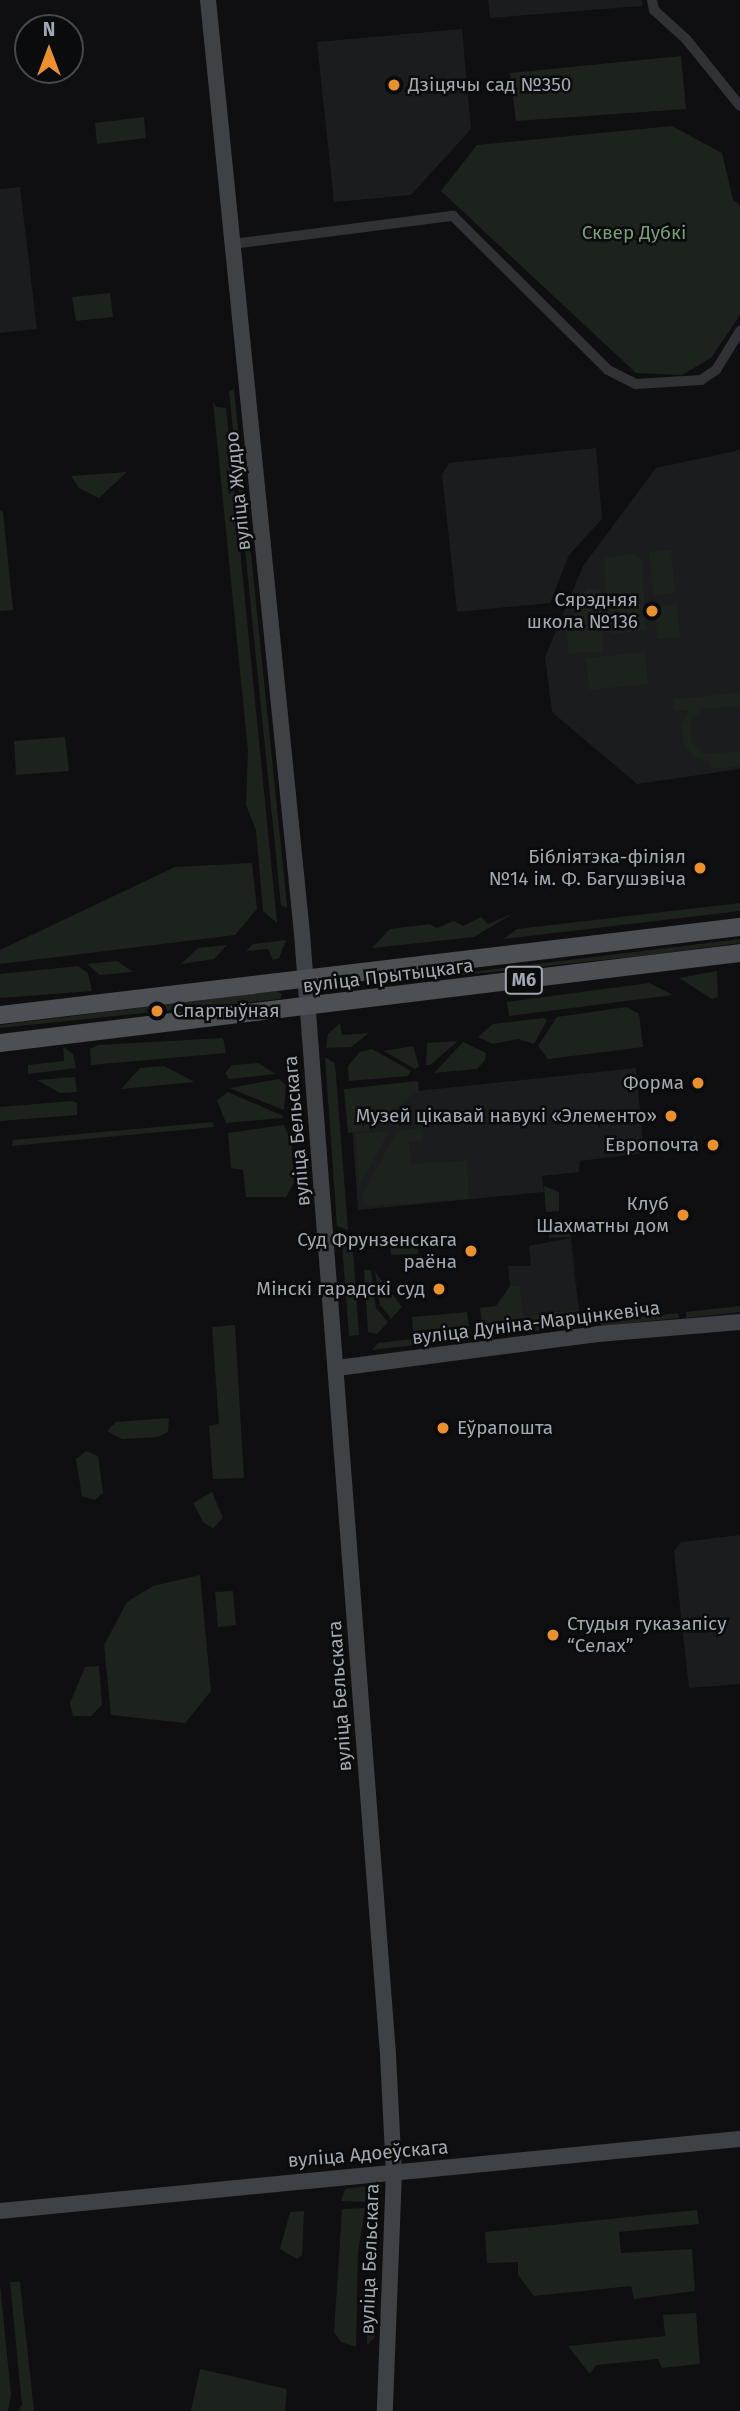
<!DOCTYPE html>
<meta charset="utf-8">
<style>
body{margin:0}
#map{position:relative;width:740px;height:2411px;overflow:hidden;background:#0f0f11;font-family:"Fira Sans",sans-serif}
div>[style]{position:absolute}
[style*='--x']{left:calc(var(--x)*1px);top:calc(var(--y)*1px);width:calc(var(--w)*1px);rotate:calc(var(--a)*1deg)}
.built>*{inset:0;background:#1b1c1e}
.green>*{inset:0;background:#1c231c}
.street>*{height:10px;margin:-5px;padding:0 5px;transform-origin:5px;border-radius:5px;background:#303235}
.secondary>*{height:16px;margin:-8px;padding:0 8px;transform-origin:8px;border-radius:8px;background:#3e4145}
.primary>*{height:18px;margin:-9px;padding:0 9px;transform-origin:9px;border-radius:9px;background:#4c4f54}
.dots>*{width:19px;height:19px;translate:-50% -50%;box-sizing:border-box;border:4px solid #0a0b0c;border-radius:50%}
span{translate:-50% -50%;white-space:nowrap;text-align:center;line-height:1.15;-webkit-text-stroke:5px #0a0b0c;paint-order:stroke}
.shield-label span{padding:2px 5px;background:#0a0b0c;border:2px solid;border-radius:5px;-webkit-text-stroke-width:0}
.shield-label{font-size:18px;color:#a1a8b1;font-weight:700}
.poi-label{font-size:19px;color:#a1a8b1}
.left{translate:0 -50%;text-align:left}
.right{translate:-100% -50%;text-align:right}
.park-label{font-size:19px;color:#7b9c78}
.street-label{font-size:19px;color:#a1a8b1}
.north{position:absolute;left:14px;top:14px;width:70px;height:70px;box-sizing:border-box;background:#0a0b0c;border:2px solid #464a4e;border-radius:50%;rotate:0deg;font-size:19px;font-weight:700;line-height:28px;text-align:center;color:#a1a8b1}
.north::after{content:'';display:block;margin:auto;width:24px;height:32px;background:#ec902b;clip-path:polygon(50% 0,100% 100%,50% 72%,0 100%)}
</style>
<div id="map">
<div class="built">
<i style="clip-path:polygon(488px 0,642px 0,642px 6px,490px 18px)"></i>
<i style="clip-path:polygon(462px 29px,471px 129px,411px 195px,334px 202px,317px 42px)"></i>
<i style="clip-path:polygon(20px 187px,37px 329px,0 333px,0 189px)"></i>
<i style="clip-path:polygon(596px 448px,602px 519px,569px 555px,550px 603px,457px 612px,442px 475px,449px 463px)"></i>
<i style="clip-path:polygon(740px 450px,740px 769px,637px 784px,552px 712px,545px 657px,583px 566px,656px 468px)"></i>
<i style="clip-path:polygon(636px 1068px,644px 1153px,580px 1161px,579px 1172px,542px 1176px,544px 1192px,358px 1210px,350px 1098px)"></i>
<i style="clip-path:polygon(570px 1238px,579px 1309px,524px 1316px,520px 1286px,510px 1286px,508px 1266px,531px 1266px,529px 1246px)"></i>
<i style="clip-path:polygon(740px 1535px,740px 1684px,689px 1688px,674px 1551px,681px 1542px)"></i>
</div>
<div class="green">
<i style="clip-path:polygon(681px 56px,686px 109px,516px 121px,510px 73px)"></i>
<i style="clip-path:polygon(144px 117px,146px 138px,97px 144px,95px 123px)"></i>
<i style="clip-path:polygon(672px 126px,722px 153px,733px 200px,740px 206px,740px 315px,711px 358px,682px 375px,636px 373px,441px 191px,477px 145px)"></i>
<i style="clip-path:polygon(110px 293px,113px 317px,76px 321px,72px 297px)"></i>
<i style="clip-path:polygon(234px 389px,287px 905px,286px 908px,281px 905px,229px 391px)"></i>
<i style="clip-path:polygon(213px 401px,216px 407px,226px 408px,277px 923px,263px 911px,256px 830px,246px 805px,248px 751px)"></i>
<i style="clip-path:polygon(127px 472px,99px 498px,79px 488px,71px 476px)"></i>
<i style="clip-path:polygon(0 510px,3px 512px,13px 610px,0 611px)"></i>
<i style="clip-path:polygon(671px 550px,675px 593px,654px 595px,649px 552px)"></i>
<i style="clip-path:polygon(634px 553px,642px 560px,646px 630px,613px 634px,608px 629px,604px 558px)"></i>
<i style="clip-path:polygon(586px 589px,600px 589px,603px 652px,568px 653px,567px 630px,577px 629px,576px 609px,587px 609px)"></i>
<i style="clip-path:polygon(677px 604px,680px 637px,657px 639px,655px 606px)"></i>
<i style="clip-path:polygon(645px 652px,648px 684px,589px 690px,586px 658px)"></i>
<i style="clip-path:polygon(740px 693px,740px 706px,703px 709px,691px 720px,691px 741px,702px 753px,740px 752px,740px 766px,711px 769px,709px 761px,694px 758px,684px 744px,681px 728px,688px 710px,674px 711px,673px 699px)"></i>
<i style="clip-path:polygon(65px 737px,69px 771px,16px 775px,14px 741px)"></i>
<i style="clip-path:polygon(252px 863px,257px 909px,235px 935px,0 964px,0 950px,175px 867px)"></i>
<i style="clip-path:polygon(740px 903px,740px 911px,503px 939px,517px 929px)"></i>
<i style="clip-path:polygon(512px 914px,474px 937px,372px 948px,390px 929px,430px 924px,437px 928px,454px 921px,463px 926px,481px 917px,488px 924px)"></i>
<i style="clip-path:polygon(740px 939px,740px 943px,649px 955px,341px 988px)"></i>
<i style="clip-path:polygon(286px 940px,279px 958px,273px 960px,268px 949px,246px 951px,253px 944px)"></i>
<i style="clip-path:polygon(227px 945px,214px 959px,181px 964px,198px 948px)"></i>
<i style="clip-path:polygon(117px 961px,133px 972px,100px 975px,87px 964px)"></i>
<i style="clip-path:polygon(78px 966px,88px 973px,92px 991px,0 998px,0 974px)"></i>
<i style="clip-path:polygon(717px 971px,718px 997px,712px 999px,679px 978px)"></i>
<i style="clip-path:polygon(649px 983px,673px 995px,509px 1016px,507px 1002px)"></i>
<i style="clip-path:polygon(276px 991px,282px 994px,280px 999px,0 1028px,0 1025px)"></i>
<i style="clip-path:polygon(627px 1007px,639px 1014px,643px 1047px,548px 1059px,538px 1046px,557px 1017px)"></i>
<i style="clip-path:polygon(544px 1018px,547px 1020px,534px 1044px,518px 1039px,493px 1044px,478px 1037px,493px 1024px)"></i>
<i style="clip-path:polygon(340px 1023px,342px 1035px,369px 1033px,351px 1047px,326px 1048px,328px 1034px)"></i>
<i style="clip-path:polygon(223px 1038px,226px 1053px,91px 1065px,90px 1049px,98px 1045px)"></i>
<i style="clip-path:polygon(458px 1041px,430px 1065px,426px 1065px,427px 1043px)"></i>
<i style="clip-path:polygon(463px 1042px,486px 1053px,485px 1060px,477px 1069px,434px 1073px)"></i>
<i style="clip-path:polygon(413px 1046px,419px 1066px,415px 1069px,384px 1051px)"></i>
<i style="clip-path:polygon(63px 1047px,73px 1054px,76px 1068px,28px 1074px,28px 1065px,64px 1061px)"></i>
<i style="clip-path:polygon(372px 1049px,411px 1071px,408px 1076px,349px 1081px,348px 1066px,360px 1052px)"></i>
<i style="clip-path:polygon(325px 1057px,335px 1063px,348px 1230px,337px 1226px)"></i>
<i style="clip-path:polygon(258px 1063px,276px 1074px,229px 1079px,225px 1073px,232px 1065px)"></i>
<i style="clip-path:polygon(164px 1066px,195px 1082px,121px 1089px,140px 1068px)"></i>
<i style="clip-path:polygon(75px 1077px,77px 1092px,60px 1093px,37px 1080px)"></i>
<i style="clip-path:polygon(279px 1079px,286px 1085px,284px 1110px,229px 1088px)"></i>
<i style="clip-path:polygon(418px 1081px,419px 1090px,370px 1130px,348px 1133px,344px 1089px)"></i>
<i style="clip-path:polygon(228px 1092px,283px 1116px,282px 1118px,226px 1123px,217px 1100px)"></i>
<i style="clip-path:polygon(72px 1101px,77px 1103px,77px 1115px,0 1121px,0 1107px)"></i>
<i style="clip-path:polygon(213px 1122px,214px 1127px,12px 1146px,13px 1140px)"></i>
<i style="clip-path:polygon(284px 1125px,291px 1140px,294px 1182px,286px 1197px,246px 1197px,243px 1170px,231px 1168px,228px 1133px)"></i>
<i style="clip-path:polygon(421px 1128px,423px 1140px,409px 1142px,411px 1164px,467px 1161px,469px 1199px,370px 1206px,361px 1198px,397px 1131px)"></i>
<i style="clip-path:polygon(389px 1131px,359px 1187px,356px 1134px)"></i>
<i style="clip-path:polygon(544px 1186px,559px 1192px,559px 1211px,546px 1212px)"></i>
<i style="clip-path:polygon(547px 1221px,564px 1223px,570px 1230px,578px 1295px,570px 1237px,549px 1238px)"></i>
<i style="clip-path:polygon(416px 1234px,418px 1254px,391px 1255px,390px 1236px)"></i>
<i style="clip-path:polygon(352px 1236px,359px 1335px,349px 1336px,342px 1243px)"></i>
<i style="clip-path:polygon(364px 1270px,371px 1270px,376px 1308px,388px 1322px,377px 1334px,368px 1332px)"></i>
<i style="clip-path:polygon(375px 1272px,402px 1307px,391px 1319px,380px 1305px)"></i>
<i style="clip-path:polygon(510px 1286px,520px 1286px,524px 1316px,579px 1309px,580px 1315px,482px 1325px,480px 1308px,496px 1306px)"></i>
<i style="clip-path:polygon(740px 1306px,740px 1312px,686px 1318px,686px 1312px)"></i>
<i style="clip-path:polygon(467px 1312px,469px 1326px,413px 1331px,412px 1317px)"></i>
<i style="clip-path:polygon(678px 1313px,679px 1318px,602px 1326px,599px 1322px)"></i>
<i style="clip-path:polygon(589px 1319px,579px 1326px,490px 1336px,485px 1332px)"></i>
<i style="clip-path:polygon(235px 1325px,244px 1478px,213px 1479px,209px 1426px,219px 1424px,212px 1327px)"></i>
<i style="clip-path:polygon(471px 1332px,468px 1339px,372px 1350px,378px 1343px)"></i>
<i style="clip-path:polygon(169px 1418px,168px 1432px,158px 1437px,122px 1439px,107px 1431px,116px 1422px)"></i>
<i style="clip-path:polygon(86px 1451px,98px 1456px,103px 1493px,95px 1500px,82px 1496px,76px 1459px)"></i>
<i style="clip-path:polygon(212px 1492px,223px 1518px,213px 1528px,204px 1523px,193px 1503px)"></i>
<i style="clip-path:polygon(200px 1575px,211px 1691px,185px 1723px,111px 1715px,104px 1645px,127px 1602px,153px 1586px)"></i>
<i style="clip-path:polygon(233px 1591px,236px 1625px,218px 1627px,215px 1592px)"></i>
<i style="clip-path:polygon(99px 1666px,102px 1705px,91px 1716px,73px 1716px,70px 1703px,85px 1667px)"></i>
<i style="clip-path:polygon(365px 2186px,366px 2202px,341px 2201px,345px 2189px)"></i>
<i style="clip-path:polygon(365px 2208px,358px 2253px,356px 2347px,341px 2342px,334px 2332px,342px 2209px)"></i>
<i style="clip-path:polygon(697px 2210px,699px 2224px,619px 2232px,621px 2253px,692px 2249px,695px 2291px,634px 2299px,631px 2286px,534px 2296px,518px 2275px,518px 2262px,487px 2263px,485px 2232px)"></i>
<i style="clip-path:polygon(304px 2211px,302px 2255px,297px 2259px,280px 2249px,290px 2212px)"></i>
<i style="clip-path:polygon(10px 2282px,20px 2282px,34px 2411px,18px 2411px,22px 2405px)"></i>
<i style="clip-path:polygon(0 2284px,11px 2395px,8px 2411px,0 2411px)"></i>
<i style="clip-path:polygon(368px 2298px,376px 2298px,375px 2337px,367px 2345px)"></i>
<i style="clip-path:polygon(696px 2313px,700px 2364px,662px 2368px,658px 2359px,596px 2365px,590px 2374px,568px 2346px,665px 2336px,663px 2315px)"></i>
<i style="clip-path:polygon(200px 2369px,287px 2389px,285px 2411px,191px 2411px)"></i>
</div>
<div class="street">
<i style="--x:652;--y:0;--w:10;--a:79"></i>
<i style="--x:654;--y:10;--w:43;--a:42.2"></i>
<i style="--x:686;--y:39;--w:86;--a:51.1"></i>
<i style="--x:233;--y:244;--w:222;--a:-7.3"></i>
<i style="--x:453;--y:216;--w:218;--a:44.8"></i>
<i style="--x:608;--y:370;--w:31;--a:27"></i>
<i style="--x:636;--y:384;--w:65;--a:-3.5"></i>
<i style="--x:701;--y:380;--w:18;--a:-34"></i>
<i style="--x:716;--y:370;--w:46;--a:-58.4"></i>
</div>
<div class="secondary">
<i style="--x:208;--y:0;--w:939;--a:84.25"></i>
<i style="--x:302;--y:934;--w:1124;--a:85.61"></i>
<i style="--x:388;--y:2055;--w:117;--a:87.1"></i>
<i style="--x:394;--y:2172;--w:239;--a:92.2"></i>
<i style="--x:337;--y:1368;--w:263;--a:-7.4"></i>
<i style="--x:598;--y:1334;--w:143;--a:-4.8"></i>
<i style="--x:0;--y:2211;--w:743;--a:-5.56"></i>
</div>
<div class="primary">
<i style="--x:0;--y:1015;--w:745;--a:-6.78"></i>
<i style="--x:0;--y:1043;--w:745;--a:-6.93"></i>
</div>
<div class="dots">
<i style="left:394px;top:85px;background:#ec902b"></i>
<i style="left:652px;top:611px;background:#ec902b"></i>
<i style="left:700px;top:868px;background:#ec902b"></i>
<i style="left:157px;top:1011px;background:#ec902b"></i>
<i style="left:698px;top:1083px;background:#ec902b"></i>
<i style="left:671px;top:1116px;background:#ec902b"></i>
<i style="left:713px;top:1145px;background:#ec902b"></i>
<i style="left:683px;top:1215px;background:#ec902b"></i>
<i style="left:471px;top:1251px;background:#ec902b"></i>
<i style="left:439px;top:1289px;background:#ec902b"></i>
<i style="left:443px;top:1428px;background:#ec902b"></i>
<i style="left:553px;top:1635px;background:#ec902b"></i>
</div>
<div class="shield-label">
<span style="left:524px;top:980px">М6</span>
</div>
<div class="poi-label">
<span class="left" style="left:408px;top:85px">Дзіцячы сад №350</span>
<span class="right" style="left:638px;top:611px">Сярэдняя<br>школа №136</span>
<span class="right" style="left:686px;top:868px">Бібліятэка-філіял<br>№14 ім. Ф. Багушэвіча</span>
<span class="left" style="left:173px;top:1011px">Спартыўная</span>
<span class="right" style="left:684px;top:1083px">Форма</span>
<span class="right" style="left:657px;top:1116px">Музей цікавай навукі «Элементо»</span>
<span class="right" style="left:699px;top:1145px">Европочта</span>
<span class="right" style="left:669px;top:1215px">Клуб<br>Шахматны дом</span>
<span class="right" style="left:457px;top:1251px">Суд Фрунзенскага<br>раёна</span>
<span class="right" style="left:425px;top:1289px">Мінскі гарадскі суд</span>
<span class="left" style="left:457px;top:1428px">Еўрапошта</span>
<span class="left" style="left:567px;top:1635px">Студыя гуказапісу<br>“Селах”</span>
</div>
<div class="park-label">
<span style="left:634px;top:233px">Сквер Дубкі</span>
</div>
<div class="street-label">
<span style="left:238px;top:491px;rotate:-96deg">вуліца Жудро</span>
<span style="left:388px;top:976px;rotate:-7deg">вуліца Прытыцкага</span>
<span style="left:297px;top:1131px;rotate:-95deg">вуліца Бельскага</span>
<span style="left:536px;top:1323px;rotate:-7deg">вуліца Дуніна-Марцінкевіча</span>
<span style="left:340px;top:1696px;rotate:-94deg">вуліца Бельскага</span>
<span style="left:368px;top:2154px;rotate:-5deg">вуліца Адоеўскага</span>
<span style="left:370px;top:2259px;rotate:-88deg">вуліца Бельскага</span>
</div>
<div class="north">N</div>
</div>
